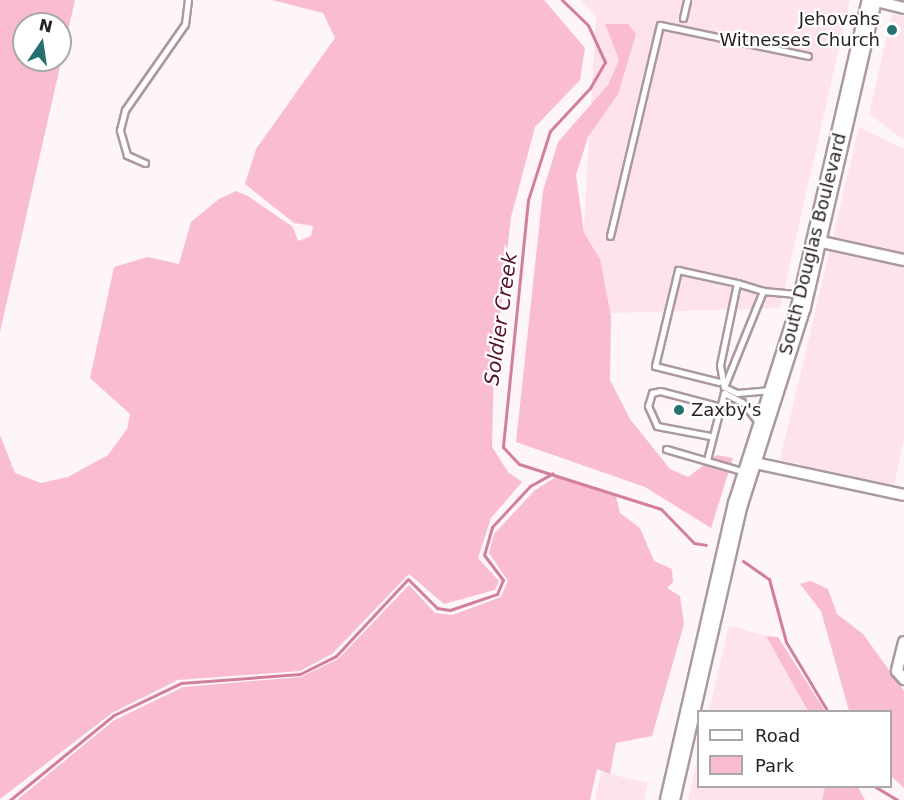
<!DOCTYPE html>
<style>
body{margin:0}
#map{position:relative;width:904px;height:800px;overflow:hidden;background:#fdf5f7;font-family:"DejaVu Sans",sans-serif}
div>[style]{position:absolute}
[style*='--x']{left:calc(var(--x)*1px);top:calc(var(--y)*1px);width:calc(var(--w)*1px);rotate:calc(var(--a)*1deg)}
.built>*{inset:0;background:#fee3ea}
.green>*{inset:0;background:#fabdcf}
.stream>*{height:3px;margin:-1.5px;padding:0 1.5px;transform-origin:1.5px;border-radius:1.5px;background:#d2809a}
.roads{filter:drop-shadow(2px 0 #aa999e) drop-shadow(-2px 0 #aa999e) drop-shadow(0 2px #aa999e) drop-shadow(0 -2px #aa999e)}
.service>*{height:5px;margin:-2.5px;padding:0 2.5px;transform-origin:2.5px;border-radius:2.5px;background:#fff}
.minor>*{height:10px;margin:-5px;padding:0 5px;transform-origin:5px;border-radius:5px;background:#fff}
.primary>*{height:18px;margin:-9px;padding:0 9px;transform-origin:9px;border-radius:9px;background:#fff}
.dots>*{width:16px;height:16px;translate:-50% -50%;box-sizing:border-box;border:3px solid #fff;border-radius:50%}
span{translate:-50% -50%;white-space:nowrap;text-align:center;line-height:1.15;-webkit-text-stroke:4.5px #fff;paint-order:stroke}
.poi-label{font-size:18px;color:#292224}
.right{translate:-100% -50%;text-align:right}
.left{translate:0 -50%;text-align:left}
.street-label{font-size:18px;color:#292224}
.water-label{font-size:20px;color:#560d2d;font-style:italic}
.legend{position:absolute;left:697px;top:710px;width:195px;height:78px;box-sizing:border-box;background:#fff;border:2px solid #a9a7a7;margin:0;padding:8px 10px;list-style:none;font-size:18px;color:#292224}
.legend li{display:flex;align-items:center;gap:12px;height:30px}
.legend b{width:30px;border:2px solid #a9a7a7}
.north{position:absolute;left:12px;top:12px;width:60px;height:60px;box-sizing:border-box;background:#fff;border:2px solid #a9a7a7;border-radius:50%;rotate:13deg;font-size:16px;font-weight:700;line-height:24px;text-align:center;color:#292224}
.north::after{content:'';display:block;margin:auto;width:21px;height:27px;background:#26716f;clip-path:polygon(50% 0,100% 100%,50% 72%,0 100%)}
</style>
<div id="map">
<div class="built">
<i style="clip-path:polygon(581px 0,850px 0,780px 308px,579px 314px,596px 16px)"></i>
<i style="clip-path:polygon(892px 14px,904px 16px,904px 140px,869px 114px)"></i>
<i style="clip-path:polygon(859px 127px,904px 149px,904px 439px,894px 486px,780px 460px)"></i>
<i style="clip-path:polygon(729px 625px,766px 636px,808px 711px,709px 711px)"></i>
<i style="clip-path:polygon(698px 756px,698px 786px,825px 787px,822px 800px,688px 800px)"></i>
<i style="clip-path:polygon(601px 772px,648px 783px,644px 800px,595px 800px)"></i>
</div>
<div class="green">
<i style="clip-path:polygon(evenodd,0 0,75px 0,0 332px,0 0,24px 24px,60px 24px,60px 60px,24px 60px,24px 24px)"></i>
<i style="clip-path:polygon(272px 0,544px 0,585px 48px,580px 80px,535px 127px,511px 217px,494px 368px,492px 447px,508px 472px,522px 482px,491px 518px,478px 558px,499px 581px,495px 590px,444px 604px,409px 574px,332px 654px,300px 671px,178px 680px,112px 713px,0 799px,0 435px,15px 473px,41px 483px,68px 477px,108px 455px,127px 429px,130px 414px,90px 378px,114px 267px,148px 257px,179px 264px,191px 222px,219px 199px,236px 191px,248px 196px,293px 227px,298px 241px,311px 236px,313px 226px,294px 223px,245px 184px,256px 149px,335px 38px,323px 13px)"></i>
<i style="clip-path:polygon(605px 24px,628px 24px,636px 34px,618px 94px,588px 137px,576px 175px,584px 233px,600px 259px,611px 316px,610px 380px,630px 419px,670px 469px,688px 477px,717px 455px,733px 458px,711px 528px,645px 487px,516px 442px,543px 191px,558px 142px,608px 85px,619px 60px)"></i>
<i style="clip-path:polygon(556px 477px,616px 496px,620px 513px,640px 528px,654px 561px,672px 569px,673px 582px,667px 588px,680px 596px,684px 624px,652px 736px,616px 743px,610px 774px,597px 769px,590px 800px,17px 800px,113px 721px,183px 687px,301px 677px,338px 659px,409px 585px,435px 613px,452px 615px,501px 597px,508px 581px,489px 553px,494px 534px,535px 490px)"></i>
<i style="clip-path:polygon(811px 581px,828px 589px,837px 614px,863px 634px,904px 691px,904px 788px,891px 776px,890px 712px,849px 711px,821px 611px,800px 584px)"></i>
<i style="clip-path:polygon(766px 636px,778px 637px,825px 711px,808px 711px)"></i>
<i style="clip-path:polygon(825px 787px,858px 787px,865px 800px,822px 800px)"></i>
</div>
<div class="stream">
<i style="--x:562;--y:0;--w:36;--a:44"></i>
<i style="--x:588;--y:25;--w:41;--a:65.3"></i>
<i style="--x:605;--y:62;--w:30;--a:120"></i>
<i style="--x:590;--y:88;--w:59;--a:132.9"></i>
<i style="--x:550;--y:131;--w:72;--a:107.7"></i>
<i style="--x:528;--y:200;--w:248;--a:95.8"></i>
<i style="--x:503;--y:447;--w:23;--a:47"></i>
<i style="--x:519;--y:464;--w:149;--a:17.6"></i>
<i style="--x:661;--y:509;--w:47;--a:45.9"></i>
<i style="--x:694;--y:543;--w:12;--a:9"></i>
<i style="--x:743;--y:561;--w:32;--a:35"></i>
<i style="--x:769;--y:579;--w:65;--a:74.9"></i>
<i style="--x:786;--y:642;--w:82;--a:59"></i>
<i style="--x:874;--y:786;--w:27;--a:31"></i>
<i style="--x:10;--y:800;--w:134;--a:-39.3"></i>
<i style="--x:114;--y:715;--w:74;--a:-25.5"></i>
<i style="--x:181;--y:683;--w:119;--a:-4.3"></i>
<i style="--x:300;--y:674;--w:40;--a:-26.6"></i>
<i style="--x:336;--y:656;--w:105;--a:-46.9"></i>
<i style="--x:408;--y:579;--w:41;--a:45"></i>
<i style="--x:437;--y:608;--w:13;--a:9"></i>
<i style="--x:450;--y:610;--w:50;--a:-18.8"></i>
<i style="--x:497;--y:594;--w:15;--a:-67"></i>
<i style="--x:503;--y:580;--w:31;--a:-127"></i>
<i style="--x:484;--y:555;--w:29;--a:-74"></i>
<i style="--x:492;--y:527;--w:56;--a:-47.2"></i>
<i style="--x:530;--y:486;--w:26;--a:-29"></i>
</div>
<div class="roads">
<div class="service">
<i style="--x:683;--y:18;--w:18;--a:-77"></i>
<i style="--x:145;--y:163;--w:20;--a:-156"></i>
<i style="--x:127;--y:155;--w:26;--a:-106"></i>
<i style="--x:120;--y:130;--w:21;--a:-76"></i>
<i style="--x:125;--y:110;--w:105;--a:-55.1"></i>
<i style="--x:185;--y:24;--w:24;--a:-83"></i>
<i style="--x:610;--y:236;--w:217;--a:-76.7"></i>
<i style="--x:660;--y:25;--w:151;--a:11.8"></i>
<i style="--x:737;--y:283;--w:27;--a:17"></i>
<i style="--x:719;--y:382;--w:66;--a:-166"></i>
<i style="--x:655;--y:366;--w:99;--a:-76.5"></i>
<i style="--x:678;--y:270;--w:60;--a:12.4"></i>
<i style="--x:737;--y:283;--w:84;--a:101.7"></i>
<i style="--x:720;--y:365;--w:22;--a:80"></i>
<i style="--x:724;--y:387;--w:104;--a:-67.9"></i>
<i style="--x:763;--y:291;--w:36;--a:5"></i>
<i style="--x:724;--y:387;--w:14;--a:25"></i>
<i style="--x:737;--y:393;--w:34;--a:-5"></i>
<i style="--x:710;--y:436;--w:54;--a:-169.3"></i>
<i style="--x:657;--y:426;--w:22;--a:-114"></i>
<i style="--x:648;--y:406;--w:14;--a:-73"></i>
<i style="--x:652;--y:393;--w:8;--a:-14"></i>
<i style="--x:660;--y:391;--w:59;--a:14.7"></i>
<i style="--x:666;--y:449;--w:82;--a:16.2"></i>
<i style="--x:707;--y:460;--w:69;--a:-75.8"></i>
<i style="--x:724;--y:393;--w:20;--a:27"></i>
<i style="--x:742;--y:402;--w:28;--a:51"></i>
</div>
<div class="minor">
<i style="--x:872;--y:0;--w:33;--a:14"></i>
<i style="--x:817;--y:241;--w:89;--a:12.3"></i>
<i style="--x:750;--y:462;--w:157;--a:12.1"></i>
<i style="--x:904;--y:642;--w:30;--a:104"></i>
<i style="--x:897;--y:671;--w:11;--a:49"></i>
</div>
<div class="primary">
<i style="--x:670;--y:800;--w:304;--a:-77.1"></i>
<i style="--x:738;--y:504;--w:207;--a:-72.3"></i>
<i style="--x:801;--y:307;--w:315;--a:-77"></i>
</div>
</div>
<div class="dots">
<i style="left:892px;top:30px;background:#26716f"></i>
<i style="left:679px;top:410px;background:#26716f"></i>
</div>
<div class="poi-label">
<span class="right" style="left:880px;top:30px">Jehovahs<br>Witnesses Church</span>
<span class="left" style="left:691px;top:410px">Zaxby's</span>
</div>
<div class="street-label">
<span style="left:813px;top:244px;rotate:-76deg">South Douglas Boulevard</span>
</div>
<div class="water-label">
<span style="left:501px;top:319px;rotate:-82deg">Soldier Creek</span>
</div>
<ul class="legend">
<li><b style="height:8px;background:#fff"></b>Road</li>
<li><b style="height:16px;background:#fabdcf"></b>Park</li>
</ul>
<div class="north">N</div>
</div>
